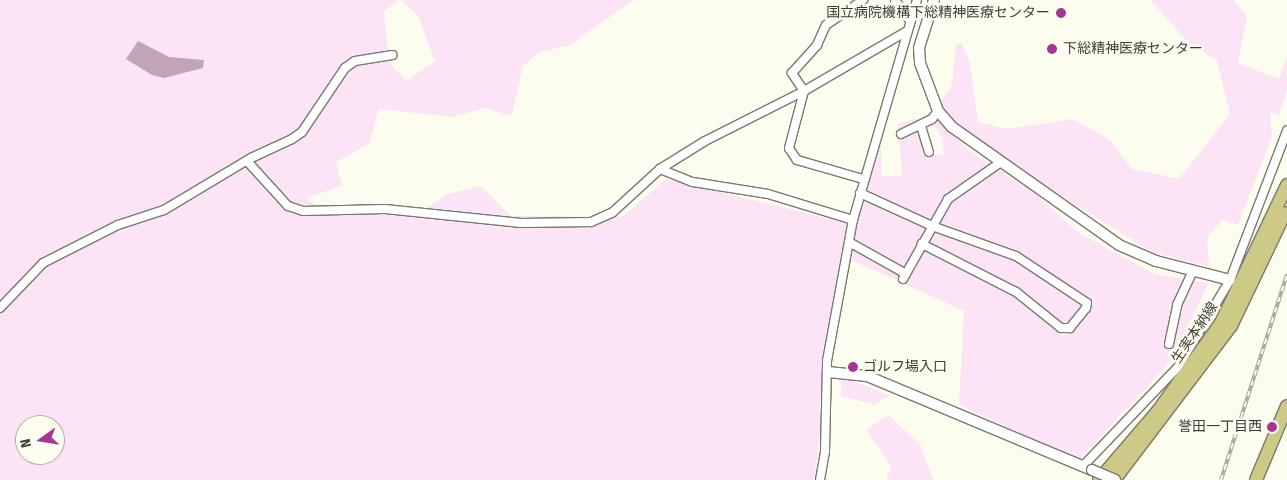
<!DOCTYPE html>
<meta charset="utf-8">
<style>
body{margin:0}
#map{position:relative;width:1287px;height:480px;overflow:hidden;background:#fdfdef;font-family:"Fira Sans Condensed","Noto Sans JP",sans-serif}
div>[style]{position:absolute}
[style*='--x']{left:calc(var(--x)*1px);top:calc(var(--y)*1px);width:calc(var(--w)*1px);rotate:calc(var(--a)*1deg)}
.green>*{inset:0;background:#fce4f6}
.water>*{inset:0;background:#c2a4ba}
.roads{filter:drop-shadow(1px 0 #7a796d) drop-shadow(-1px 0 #7a796d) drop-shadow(0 1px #7a796d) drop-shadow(0 -1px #7a796d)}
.minor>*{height:8px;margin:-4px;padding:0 4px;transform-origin:4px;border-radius:4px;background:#fff}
.tertiary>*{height:10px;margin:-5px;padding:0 5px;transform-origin:5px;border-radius:5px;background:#fff}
.primary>*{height:12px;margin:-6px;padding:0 6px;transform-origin:6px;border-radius:6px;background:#cdc986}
.rail>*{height:4px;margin-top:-2px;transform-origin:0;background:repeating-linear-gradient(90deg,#fdfdef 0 5.5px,#a5a59b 0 11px);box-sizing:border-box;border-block:1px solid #a5a59b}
.bridges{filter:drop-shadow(1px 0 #7a796d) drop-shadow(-1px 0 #7a796d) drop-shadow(0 1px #7a796d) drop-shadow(0 -1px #7a796d)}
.tertiary-bridge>*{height:10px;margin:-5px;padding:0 5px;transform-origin:5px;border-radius:5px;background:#fff}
.dots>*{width:14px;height:14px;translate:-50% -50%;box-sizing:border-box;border:2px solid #fdfdef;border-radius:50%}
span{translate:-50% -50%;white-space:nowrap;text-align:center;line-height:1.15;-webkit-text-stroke:5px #fdfdef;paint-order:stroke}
.poi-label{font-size:14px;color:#3d3d38}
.right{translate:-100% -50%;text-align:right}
.left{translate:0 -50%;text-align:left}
.street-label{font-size:14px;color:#3d3d38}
.north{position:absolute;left:15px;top:415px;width:50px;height:50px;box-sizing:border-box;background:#fdfdef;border:1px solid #b0b0a6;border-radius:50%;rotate:257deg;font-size:14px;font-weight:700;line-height:20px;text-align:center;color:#3d3d38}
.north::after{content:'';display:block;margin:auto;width:18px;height:22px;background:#a63693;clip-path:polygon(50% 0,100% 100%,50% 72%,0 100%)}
</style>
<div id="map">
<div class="green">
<i style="clip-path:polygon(evenodd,0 0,399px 0,384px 11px,386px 36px,391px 64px,406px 81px,435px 61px,418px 16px,401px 0,634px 0,570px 45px,540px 52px,523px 66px,512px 116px,485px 108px,452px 117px,379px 109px,369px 144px,336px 162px,342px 185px,308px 198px,324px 214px,393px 215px,425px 209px,448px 194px,481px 186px,511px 216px,622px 217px,666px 179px,847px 223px,814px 480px,0 480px,0 0,25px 425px,55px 425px,55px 455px,25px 455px,25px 425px)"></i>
<i style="clip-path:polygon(1150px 0,1234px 0,1247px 17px,1238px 63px,1279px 79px,1287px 56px,1287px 91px,1279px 115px,1270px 112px,1272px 137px,1238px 225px,1222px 220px,1207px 238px,1209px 267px,1152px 252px,991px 152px,938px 106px,952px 85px,956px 44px,962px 44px,970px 62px,978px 122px,1008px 129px,1073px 119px,1109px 139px,1132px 169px,1179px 179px,1230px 114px,1217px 61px,1189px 43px)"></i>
<i style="clip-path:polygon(938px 116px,967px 149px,1033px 192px,1079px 233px,1155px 274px,1209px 283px,1170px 362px,1079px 460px,959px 405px,964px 311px,852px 260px,861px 184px,874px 134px,881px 131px,881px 176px,902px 176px,898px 124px,918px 118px,926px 155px,944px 154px,942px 138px,932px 122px)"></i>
<i style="clip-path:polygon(841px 377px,890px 395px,875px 405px,841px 396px)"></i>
<i style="clip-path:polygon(888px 415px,920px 444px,933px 480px,887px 480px,891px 466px,866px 430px)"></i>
</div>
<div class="water">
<i style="clip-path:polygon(138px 41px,169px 57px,204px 60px,203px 68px,164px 78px,152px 75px,126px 59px)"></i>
</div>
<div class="roads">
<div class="minor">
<i style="--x:895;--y:0;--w:26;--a:54"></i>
<i style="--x:921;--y:126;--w:27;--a:73"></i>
<i style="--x:901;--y:134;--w:34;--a:-26"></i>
<i style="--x:932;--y:119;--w:10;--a:-53"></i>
<i style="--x:247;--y:161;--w:61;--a:47.7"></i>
<i style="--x:288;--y:206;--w:16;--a:18"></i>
<i style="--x:303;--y:211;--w:82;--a:-1.4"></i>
<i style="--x:385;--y:209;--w:137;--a:5.9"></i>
<i style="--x:521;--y:223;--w:70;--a:-0.8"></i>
<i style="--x:591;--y:222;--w:24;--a:-24"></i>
<i style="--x:613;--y:212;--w:64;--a:-42.5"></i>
<i style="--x:660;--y:169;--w:53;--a:-31.9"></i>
<i style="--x:705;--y:141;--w:111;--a:-26.8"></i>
<i style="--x:804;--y:91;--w:119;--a:-30.2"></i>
<i style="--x:660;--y:169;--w:35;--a:22"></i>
<i style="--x:693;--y:182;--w:76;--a:9.1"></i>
<i style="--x:768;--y:194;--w:89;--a:17"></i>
<i style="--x:863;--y:179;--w:69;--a:-163.9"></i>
<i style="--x:797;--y:160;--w:14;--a:-124"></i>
<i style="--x:789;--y:148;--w:59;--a:-75.3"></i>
<i style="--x:804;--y:91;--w:22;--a:-124"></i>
<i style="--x:792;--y:73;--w:38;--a:-48"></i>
<i style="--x:817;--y:45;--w:22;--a:-66"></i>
<i style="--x:826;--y:25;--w:45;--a:-34"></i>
<i style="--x:860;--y:193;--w:79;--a:24.6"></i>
<i style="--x:932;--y:226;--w:89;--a:19.7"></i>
<i style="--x:1016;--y:256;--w:85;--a:33.5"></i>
<i style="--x:1087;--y:303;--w:5;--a:101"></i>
<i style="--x:1086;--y:308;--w:26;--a:129"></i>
<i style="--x:1070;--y:328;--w:9;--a:180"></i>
<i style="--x:1061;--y:328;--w:58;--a:-141.3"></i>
<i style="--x:1016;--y:292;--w:106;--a:-152.9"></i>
<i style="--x:849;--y:242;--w:65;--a:29.3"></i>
<i style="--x:903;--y:279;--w:92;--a:-60.6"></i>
<i style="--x:948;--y:199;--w:65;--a:-34.9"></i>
<i style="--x:0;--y:308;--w:62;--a:-46.3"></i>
<i style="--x:43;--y:263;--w:84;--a:-26.9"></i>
<i style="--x:118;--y:225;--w:48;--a:-18.1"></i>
<i style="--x:164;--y:210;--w:101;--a:-30.9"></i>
<i style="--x:251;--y:158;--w:45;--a:-24.9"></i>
<i style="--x:292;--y:139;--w:12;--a:-35"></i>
<i style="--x:302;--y:132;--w:77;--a:-56.1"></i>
<i style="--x:345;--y:68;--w:12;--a:-35"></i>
<i style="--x:355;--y:61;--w:38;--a:-9"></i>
<i style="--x:1169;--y:344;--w:40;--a:-78"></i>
<i style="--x:1177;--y:305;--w:38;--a:-65"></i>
<i style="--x:1083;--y:466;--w:137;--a:-46.2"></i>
<i style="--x:1178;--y:367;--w:101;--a:-59.1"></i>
<i style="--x:1230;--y:280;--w:160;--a:-69.1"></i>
<i style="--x:820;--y:480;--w:28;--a:-80"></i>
<i style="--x:825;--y:452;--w:91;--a:-88.7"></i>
<i style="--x:827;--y:361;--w:143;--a:-79.6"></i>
<i style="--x:853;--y:220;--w:229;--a:-73.8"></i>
</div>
<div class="tertiary">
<i style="--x:934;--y:0;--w:50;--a:107.4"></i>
<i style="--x:919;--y:48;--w:15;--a:86"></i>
<i style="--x:920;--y:63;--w:51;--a:69.4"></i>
<i style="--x:938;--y:111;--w:21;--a:49"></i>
<i style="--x:952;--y:127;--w:204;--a:35.2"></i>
<i style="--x:1119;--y:245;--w:40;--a:23.4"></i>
<i style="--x:1156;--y:261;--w:76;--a:14.4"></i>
<i style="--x:828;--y:372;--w:39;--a:6"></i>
<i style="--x:867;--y:376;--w:244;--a:22.7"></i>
</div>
<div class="primary">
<i style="--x:1099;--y:480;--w:91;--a:-49.5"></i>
<i style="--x:1158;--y:411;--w:108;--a:-54.4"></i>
<i style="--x:1221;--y:323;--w:153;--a:-64.4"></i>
<i style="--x:1114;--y:480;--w:193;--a:-52.8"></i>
<i style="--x:1231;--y:326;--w:125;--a:-64.5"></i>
<i style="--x:1256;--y:480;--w:80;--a:-67.3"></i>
</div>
</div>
<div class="rail">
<i style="--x:1221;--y:480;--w:216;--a:-72.2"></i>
</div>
<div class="bridges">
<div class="tertiary-bridge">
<i style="--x:1092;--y:470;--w:25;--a:23"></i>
</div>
</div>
<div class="dots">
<i style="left:1061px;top:13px;background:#a63693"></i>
<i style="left:1052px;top:49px;background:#a63693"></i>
<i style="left:853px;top:367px;background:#a63693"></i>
<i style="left:1272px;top:427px;background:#a63693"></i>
</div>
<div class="poi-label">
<span class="right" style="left:1050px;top:13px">国立病院機構下総精神医療センター</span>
<span class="left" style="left:1063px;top:49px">下総精神医療センター</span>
<span class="left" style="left:863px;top:367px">ゴルフ場入口</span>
<span class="right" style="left:1262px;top:427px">誉田一丁目西</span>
</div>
<div class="street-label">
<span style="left:1195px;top:333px;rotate:-56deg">生実本納線</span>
</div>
<div class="north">N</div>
</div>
